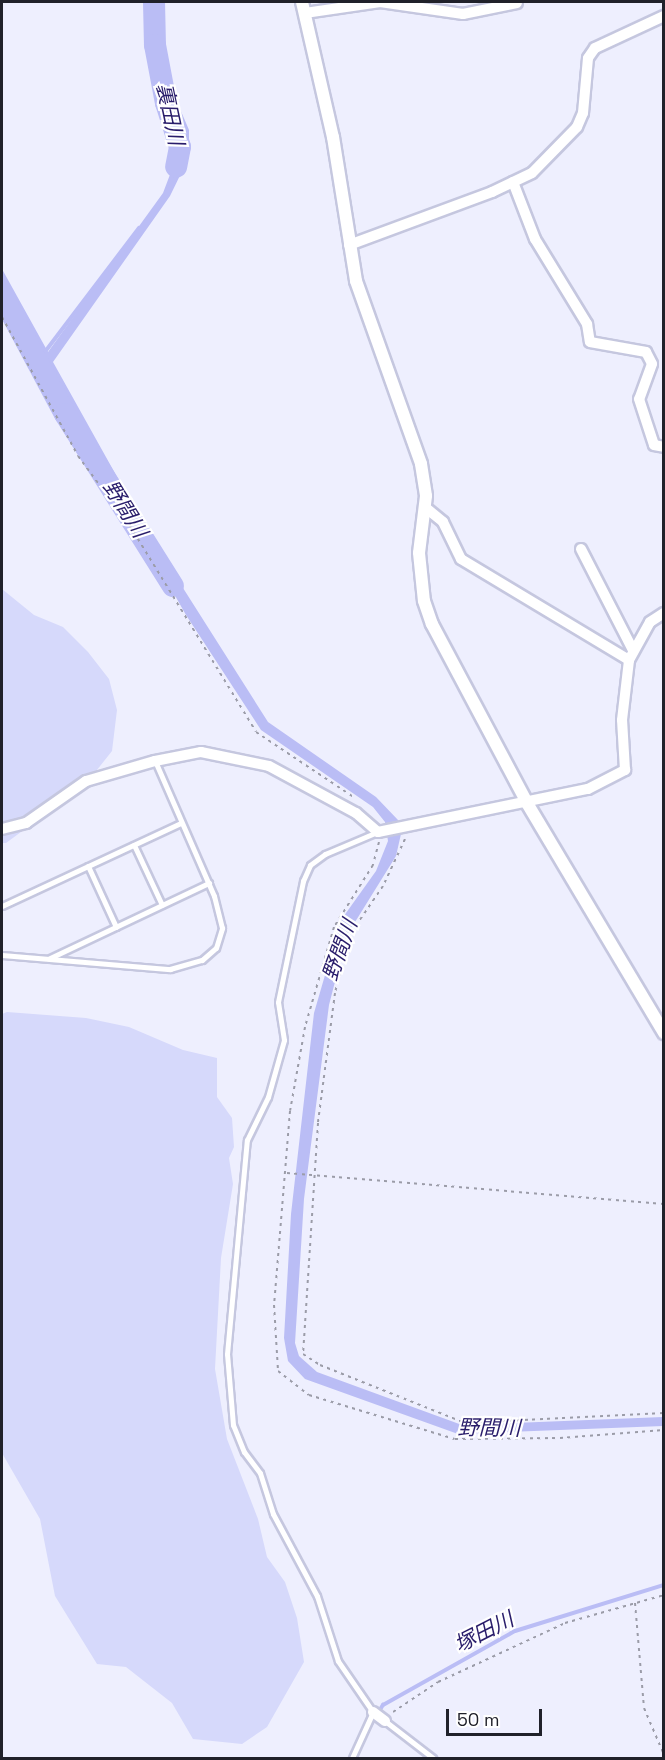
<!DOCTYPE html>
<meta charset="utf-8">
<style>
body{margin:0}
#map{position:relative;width:665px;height:1760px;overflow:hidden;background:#eeeffe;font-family:"Space Grotesk","Noto Sans JP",sans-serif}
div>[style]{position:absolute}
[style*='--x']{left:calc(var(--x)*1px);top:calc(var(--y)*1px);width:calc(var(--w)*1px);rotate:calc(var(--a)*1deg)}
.green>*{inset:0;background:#d6d9fb}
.water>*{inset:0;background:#babdf5}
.stream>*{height:4px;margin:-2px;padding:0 2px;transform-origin:2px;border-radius:2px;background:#babdf5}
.river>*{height:22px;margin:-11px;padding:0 11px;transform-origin:11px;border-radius:11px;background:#babdf5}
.path>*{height:2px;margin-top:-1px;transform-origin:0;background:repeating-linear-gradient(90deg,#9b9ca8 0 3px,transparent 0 7.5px)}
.roads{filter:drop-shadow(2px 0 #c5c7df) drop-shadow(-2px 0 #c5c7df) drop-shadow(0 2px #c5c7df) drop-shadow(0 -2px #c5c7df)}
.service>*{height:5px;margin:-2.5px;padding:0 2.5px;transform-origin:2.5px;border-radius:2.5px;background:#fff}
.minor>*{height:10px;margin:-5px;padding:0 5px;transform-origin:5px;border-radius:5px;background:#fff}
.tertiary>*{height:12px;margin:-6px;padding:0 6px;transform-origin:6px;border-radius:6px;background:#fff}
span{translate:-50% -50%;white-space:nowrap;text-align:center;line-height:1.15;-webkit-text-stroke:4.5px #fff;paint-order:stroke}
.water-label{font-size:21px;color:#291d6b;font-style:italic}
.frame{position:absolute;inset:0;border:3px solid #20212a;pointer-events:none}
.scale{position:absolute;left:446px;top:1709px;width:96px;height:27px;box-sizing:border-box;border:3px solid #20212a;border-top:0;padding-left:8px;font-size:18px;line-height:21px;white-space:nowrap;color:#20212a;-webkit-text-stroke:4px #fff;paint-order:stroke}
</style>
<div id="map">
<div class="green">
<i style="clip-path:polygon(2px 589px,34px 615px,63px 627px,88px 652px,109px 679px,117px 710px,112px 751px,85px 785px,6px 843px,2px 843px)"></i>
<i style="clip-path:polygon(7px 1012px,86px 1018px,129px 1027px,183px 1050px,217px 1058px,217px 1097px,232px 1118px,234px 1147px,229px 1158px,233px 1184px,221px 1258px,215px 1369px,227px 1439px,258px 1519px,267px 1557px,285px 1582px,297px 1618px,304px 1662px,267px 1727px,242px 1744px,193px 1739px,172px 1703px,126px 1667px,97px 1664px,55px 1596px,40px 1519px,2px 1453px,2px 1014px)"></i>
</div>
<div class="water">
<i style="clip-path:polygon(152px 2px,157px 2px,160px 62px,189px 130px,189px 157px,170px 196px,53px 362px,150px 536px,268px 722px,376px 797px,398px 820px,401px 834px,396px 856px,347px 935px,329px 1005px,304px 1199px,295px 1343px,299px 1356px,317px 1372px,462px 1425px,663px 1417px,663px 1426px,458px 1434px,305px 1379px,288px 1361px,284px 1338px,291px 1214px,314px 1013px,341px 920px,376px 871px,388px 841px,385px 822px,373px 807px,261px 730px,186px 615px,2px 291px,2px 269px,48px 352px,163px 193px,174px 164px,178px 132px,153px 57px,149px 16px)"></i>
</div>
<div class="stream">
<i style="--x:38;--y:361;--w:167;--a:-52.8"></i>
<i style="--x:366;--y:1733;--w:33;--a:-59"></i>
<i style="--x:383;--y:1705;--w:151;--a:-29.3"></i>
<i style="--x:515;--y:1631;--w:156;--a:-17.2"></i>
<i style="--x:356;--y:1758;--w:17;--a:-69"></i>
</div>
<div class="river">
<i style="--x:154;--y:2;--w:43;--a:88.7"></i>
<i style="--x:155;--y:45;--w:59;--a:79.3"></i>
<i style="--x:166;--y:103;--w:46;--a:72.3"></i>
<i style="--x:180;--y:147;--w:20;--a:101"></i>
<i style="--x:2;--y:296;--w:134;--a:61.9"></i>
<i style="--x:65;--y:414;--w:203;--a:57.9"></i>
</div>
<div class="path">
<i style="--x:2;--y:317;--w:158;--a:61.3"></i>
<i style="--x:78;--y:456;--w:87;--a:53.4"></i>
<i style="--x:130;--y:526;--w:241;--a:58.5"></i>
<i style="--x:256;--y:732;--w:119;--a:33.7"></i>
<i style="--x:405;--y:839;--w:52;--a:115.1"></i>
<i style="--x:383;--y:886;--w:46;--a:124.4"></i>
<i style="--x:357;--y:924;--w:30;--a:114"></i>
<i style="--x:345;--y:951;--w:43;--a:103.4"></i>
<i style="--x:335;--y:993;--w:131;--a:97.5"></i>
<i style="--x:318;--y:1123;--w:231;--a:93.7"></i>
<i style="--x:303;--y:1354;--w:20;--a:33"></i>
<i style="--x:320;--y:1365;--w:156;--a:21.8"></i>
<i style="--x:465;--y:1423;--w:199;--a:-2.9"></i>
<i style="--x:379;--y:842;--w:24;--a:105"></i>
<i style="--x:373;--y:865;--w:73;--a:122.2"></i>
<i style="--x:334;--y:927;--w:104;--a:106.2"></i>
<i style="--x:305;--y:1027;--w:85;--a:100.1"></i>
<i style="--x:290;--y:1111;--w:195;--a:94.7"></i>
<i style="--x:274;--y:1305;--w:66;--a:86.5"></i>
<i style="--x:278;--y:1371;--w:39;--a:38"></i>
<i style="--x:309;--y:1395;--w:152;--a:16.8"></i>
<i style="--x:455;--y:1439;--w:105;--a:-0.5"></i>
<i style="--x:560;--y:1438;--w:104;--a:-4.4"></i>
<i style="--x:287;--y:1173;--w:378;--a:4.7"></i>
<i style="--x:635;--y:1603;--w:105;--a:85.1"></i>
<i style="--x:644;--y:1708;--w:51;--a:66.9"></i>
<i style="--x:393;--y:1712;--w:54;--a:-33.7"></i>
<i style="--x:438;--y:1682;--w:140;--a:-24.9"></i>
<i style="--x:565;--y:1623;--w:103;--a:-15.8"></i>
</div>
<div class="roads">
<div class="service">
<i style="--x:134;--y:845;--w:66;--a:65"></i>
<i style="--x:88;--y:866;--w:67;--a:65.3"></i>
<i style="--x:2;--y:906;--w:197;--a:-24.9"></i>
<i style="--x:2;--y:955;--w:169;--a:4.8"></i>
<i style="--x:170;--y:969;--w:33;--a:-16"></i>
<i style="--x:202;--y:960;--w:18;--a:-41"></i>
<i style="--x:216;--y:948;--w:21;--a:-73"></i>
<i style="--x:222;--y:928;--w:33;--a:-104"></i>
<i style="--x:214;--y:896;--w:147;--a:-113.6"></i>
<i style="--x:50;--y:958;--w:176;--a:-25.3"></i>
<i style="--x:385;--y:1721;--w:61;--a:37.6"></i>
<i style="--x:352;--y:1758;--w:51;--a:-65.5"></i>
<i style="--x:373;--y:1712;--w:62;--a:-124.5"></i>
<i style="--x:338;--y:1661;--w:68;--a:-107.9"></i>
<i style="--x:317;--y:1596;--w:93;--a:-118.2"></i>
<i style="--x:273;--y:1514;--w:43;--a:-107.6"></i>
<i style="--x:260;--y:1473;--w:26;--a:-127"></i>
<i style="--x:244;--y:1452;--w:29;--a:-112"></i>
<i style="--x:233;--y:1425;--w:71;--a:-94.8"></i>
<i style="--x:227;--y:1354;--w:215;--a:-84.7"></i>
<i style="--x:247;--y:1140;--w:48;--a:-64"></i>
<i style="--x:268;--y:1097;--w:59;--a:-74.3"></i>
<i style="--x:284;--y:1040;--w:38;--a:-99"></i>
<i style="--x:278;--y:1002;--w:124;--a:-78.3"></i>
<i style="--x:303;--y:881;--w:17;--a:-66"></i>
<i style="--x:310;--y:865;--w:19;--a:-36"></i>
<i style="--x:325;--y:854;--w:56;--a:-22.9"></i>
</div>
<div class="minor">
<i style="--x:305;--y:13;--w:76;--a:-8.3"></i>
<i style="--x:380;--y:2;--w:84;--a:8.2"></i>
<i style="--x:463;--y:14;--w:55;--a:-11.5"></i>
<i style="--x:513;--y:182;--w:61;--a:68.9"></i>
<i style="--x:535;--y:239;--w:100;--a:58.5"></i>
<i style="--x:587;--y:324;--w:18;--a:81"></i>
<i style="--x:590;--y:342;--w:57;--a:10.1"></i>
<i style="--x:646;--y:352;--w:13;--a:63"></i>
<i style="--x:652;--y:364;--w:37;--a:110"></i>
<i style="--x:639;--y:399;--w:48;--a:71.9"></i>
<i style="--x:654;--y:445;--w:10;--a:11"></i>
<i style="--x:349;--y:245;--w:153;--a:-20.3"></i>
<i style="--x:492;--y:192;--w:44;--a:-25.4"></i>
<i style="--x:532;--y:173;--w:64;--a:-45.6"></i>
<i style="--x:577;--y:127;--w:15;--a:-67"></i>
<i style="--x:583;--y:113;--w:55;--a:-84.8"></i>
<i style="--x:588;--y:58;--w:12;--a:-55"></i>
<i style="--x:595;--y:48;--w:76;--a:-24.9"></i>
<i style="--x:426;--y:508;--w:22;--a:39"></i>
<i style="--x:443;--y:522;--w:41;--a:64.1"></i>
<i style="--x:461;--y:559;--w:196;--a:31"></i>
<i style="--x:581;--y:549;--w:114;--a:62.8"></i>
<i style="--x:2;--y:829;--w:25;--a:-14"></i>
<i style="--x:26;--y:823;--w:73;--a:-35"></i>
<i style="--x:86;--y:781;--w:72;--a:-16.2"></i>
<i style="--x:155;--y:761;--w:47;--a:-11.1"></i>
<i style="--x:201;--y:752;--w:69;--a:11.6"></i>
<i style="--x:269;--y:766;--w:99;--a:28.4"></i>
<i style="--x:356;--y:813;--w:29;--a:41"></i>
<i style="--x:378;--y:832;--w:214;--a:-11.6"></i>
<i style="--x:588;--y:789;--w:42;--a:-27.2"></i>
<i style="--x:625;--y:770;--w:50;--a:-93.4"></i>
<i style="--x:622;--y:720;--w:60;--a:-83.3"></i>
<i style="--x:629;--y:660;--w:43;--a:-61.1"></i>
<i style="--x:650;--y:622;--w:17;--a:-33"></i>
<i style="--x:373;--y:1712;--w:15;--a:37"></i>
</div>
<div class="tertiary">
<i style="--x:302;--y:2;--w:139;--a:77.1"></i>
<i style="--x:333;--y:137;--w:146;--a:80.9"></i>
<i style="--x:356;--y:281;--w:194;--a:70.4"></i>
<i style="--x:421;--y:464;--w:32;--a:81"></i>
<i style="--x:426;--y:496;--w:57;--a:97"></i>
<i style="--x:419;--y:553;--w:48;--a:84.1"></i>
<i style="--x:424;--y:601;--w:24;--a:71"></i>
<i style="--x:432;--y:624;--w:203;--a:62"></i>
<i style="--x:527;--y:803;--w:268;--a:59.2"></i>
</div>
</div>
<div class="water-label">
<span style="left:170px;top:114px;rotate:78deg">裏田川</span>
<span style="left:125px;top:509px;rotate:58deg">野間川</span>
<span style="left:340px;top:950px;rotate:-70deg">野間川</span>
<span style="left:489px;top:1428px;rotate:1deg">野間川</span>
<span style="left:484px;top:1632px;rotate:-27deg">塚田川</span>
</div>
<div class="frame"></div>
<div class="scale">50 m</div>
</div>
